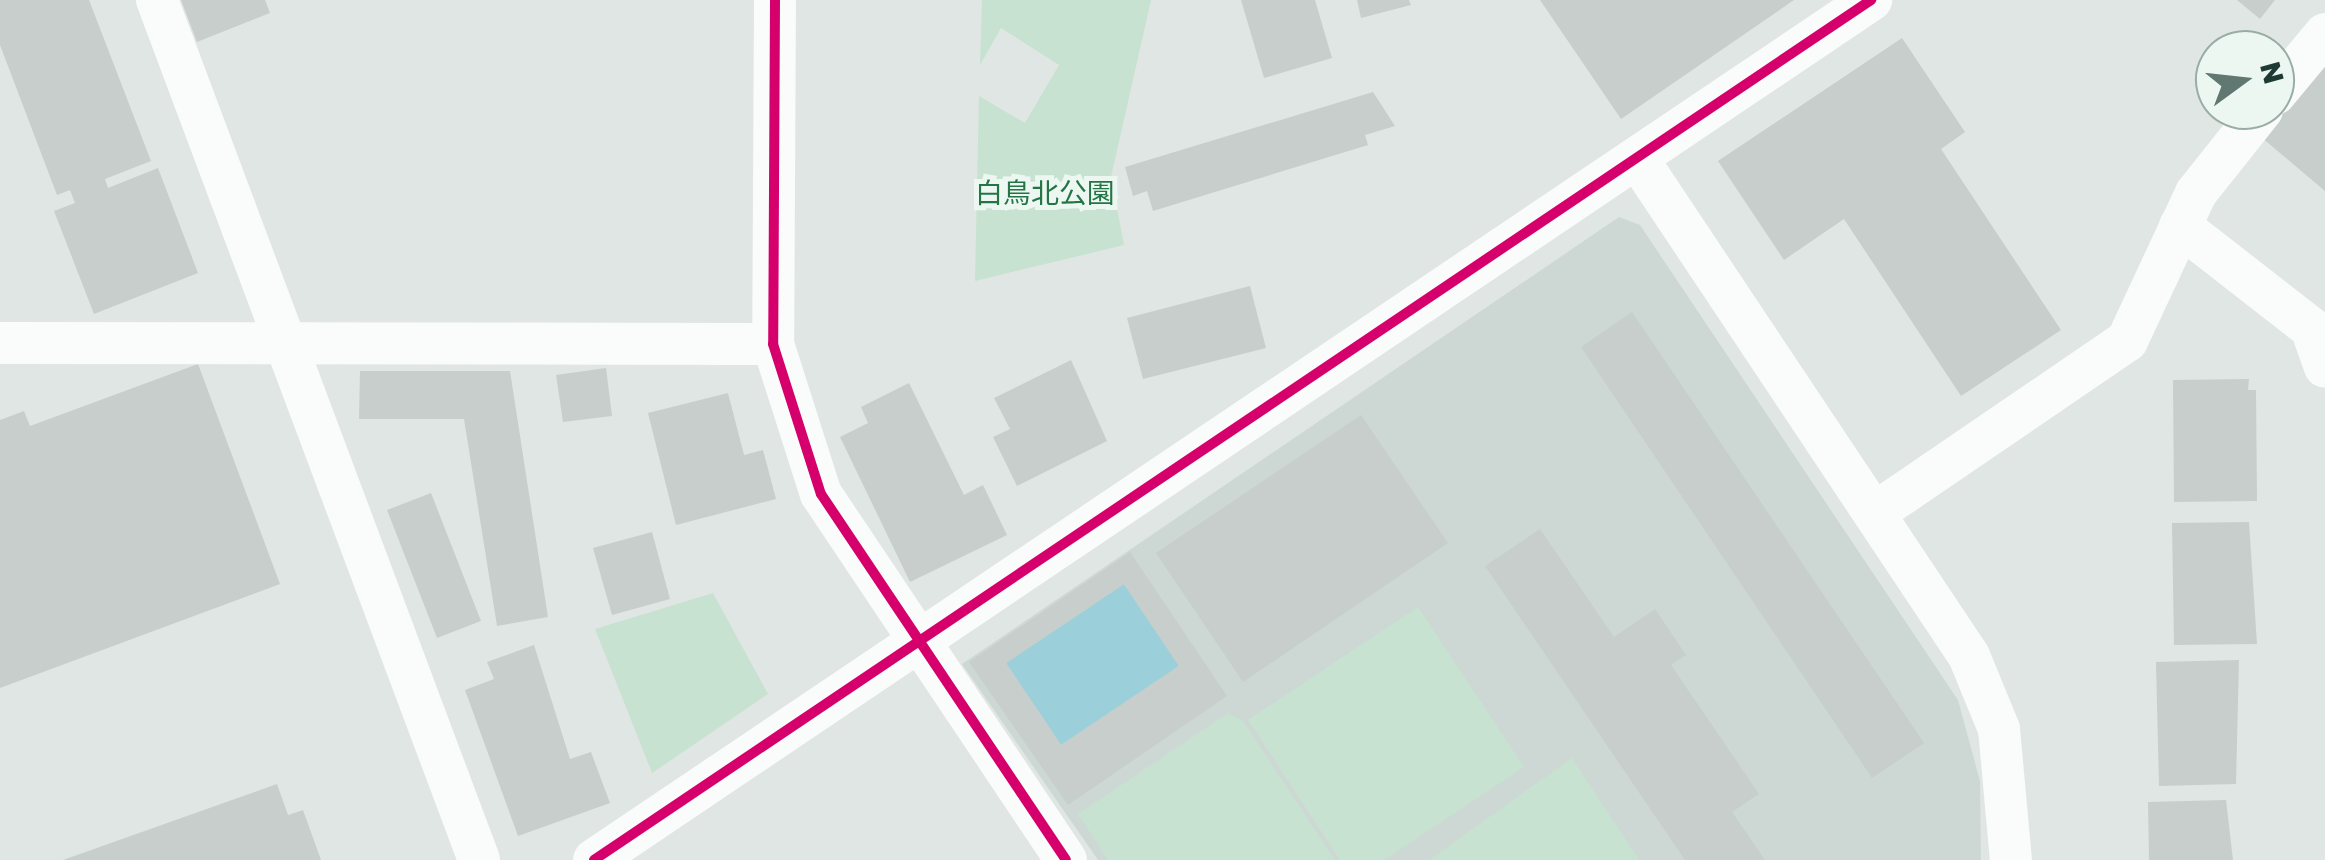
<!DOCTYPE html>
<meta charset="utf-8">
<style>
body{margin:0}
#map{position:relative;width:2325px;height:860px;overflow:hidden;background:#e0e6e4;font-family:"Golos Text","Noto Sans JP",sans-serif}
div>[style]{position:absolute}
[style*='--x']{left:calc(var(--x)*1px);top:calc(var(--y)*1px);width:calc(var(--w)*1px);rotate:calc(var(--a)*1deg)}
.built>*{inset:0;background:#cdd8d4}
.green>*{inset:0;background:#c7e2d0}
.water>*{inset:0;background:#9bcfda}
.building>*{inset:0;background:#c7cecb}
.minor>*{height:42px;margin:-21px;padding:0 21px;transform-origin:21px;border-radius:21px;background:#fafbfb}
.cycleway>*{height:10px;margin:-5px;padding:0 5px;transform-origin:5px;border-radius:5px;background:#d6006c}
span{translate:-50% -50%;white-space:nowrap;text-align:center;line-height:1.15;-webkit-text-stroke:10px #edf7f2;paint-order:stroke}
.park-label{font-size:28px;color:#247546}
.north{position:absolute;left:2195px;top:30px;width:100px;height:100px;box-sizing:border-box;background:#edf7f2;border:2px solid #9aaca6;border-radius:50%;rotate:75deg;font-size:28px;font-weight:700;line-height:40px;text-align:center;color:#1d3b34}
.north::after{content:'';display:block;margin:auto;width:35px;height:45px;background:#617772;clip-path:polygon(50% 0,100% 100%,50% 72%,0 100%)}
</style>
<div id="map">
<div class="built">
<i style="clip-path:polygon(1619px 217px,1640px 225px,1958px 700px,1980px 781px,1981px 860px,1098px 860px,962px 664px)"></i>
</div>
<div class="green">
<i style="clip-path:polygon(982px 0,1151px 0,1111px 177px,1124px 245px,975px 281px,979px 96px,1025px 123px,1059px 65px,1001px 28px,980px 65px)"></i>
<i style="clip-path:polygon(713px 593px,768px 694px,652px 773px,595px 629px)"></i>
<i style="clip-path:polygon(1418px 607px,1524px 767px,1384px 860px,1340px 860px,1248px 720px)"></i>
<i style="clip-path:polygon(1228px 713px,1243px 721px,1335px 860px,1108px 860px,1078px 814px)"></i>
<i style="clip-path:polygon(1572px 758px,1639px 860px,1429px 860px)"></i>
</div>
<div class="water">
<i style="clip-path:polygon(1124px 584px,1179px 666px,1061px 745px,1006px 663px)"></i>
</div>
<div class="building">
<i style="clip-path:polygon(0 0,89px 0,151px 161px,105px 179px,108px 188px,158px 168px,198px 273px,94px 314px,54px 211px,75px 203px,70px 190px,57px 195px,0 45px)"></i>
<i style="clip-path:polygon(181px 0,265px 0,270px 13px,197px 42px)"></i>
<i style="clip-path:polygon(1241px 0,1315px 0,1332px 58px,1264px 78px)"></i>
<i style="clip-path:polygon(1357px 0,1409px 0,1411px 5px,1361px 18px)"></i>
<i style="clip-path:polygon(1540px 0,1794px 0,1621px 119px)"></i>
<i style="clip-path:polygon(2237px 0,2275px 0,2260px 19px)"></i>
<i style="clip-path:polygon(1902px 38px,1965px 132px,1941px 149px,2061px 330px,1961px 396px,1844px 219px,1784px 260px,1718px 161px)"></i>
<i style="clip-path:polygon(2325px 60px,2325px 191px,2261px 137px)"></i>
<i style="clip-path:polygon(1373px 92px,1395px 126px,1365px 135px,1368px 145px,1153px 211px,1147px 191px,1133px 196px,1125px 167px)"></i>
<i style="clip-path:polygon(1250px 286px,1266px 348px,1143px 379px,1127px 318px)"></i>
<i style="clip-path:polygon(1632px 312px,1924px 743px,1872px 778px,1581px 347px)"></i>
<i style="clip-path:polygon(1071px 360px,1107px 441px,1017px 486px,993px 437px,1010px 429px,994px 398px)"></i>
<i style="clip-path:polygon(198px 364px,280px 584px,0 688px,0 420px,24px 411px,30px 426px)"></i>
<i style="clip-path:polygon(606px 368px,612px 416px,563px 422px,556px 375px)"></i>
<i style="clip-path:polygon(360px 371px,510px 371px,548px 617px,497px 626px,464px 419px,359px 419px)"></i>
<i style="clip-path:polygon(2249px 379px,2248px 390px,2256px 390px,2257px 501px,2174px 502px,2173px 380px)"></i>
<i style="clip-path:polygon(909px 383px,964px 495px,983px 485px,1007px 535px,910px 582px,840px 437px,868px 423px,861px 407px)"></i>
<i style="clip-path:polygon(728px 393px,744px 455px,763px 450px,776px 499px,676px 525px,648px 413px)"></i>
<i style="clip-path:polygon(1361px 415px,1448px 543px,1243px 682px,1156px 553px)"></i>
<i style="clip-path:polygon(431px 493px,481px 621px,437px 638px,387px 510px)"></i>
<i style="clip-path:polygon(2249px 522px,2257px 644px,2174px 645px,2172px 523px)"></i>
<i style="clip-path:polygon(1540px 529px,1614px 637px,1655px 609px,1686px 655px,1671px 665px,1759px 794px,1732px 812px,1765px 860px,1685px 860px,1485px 566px)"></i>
<i style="clip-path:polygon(652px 532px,670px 599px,612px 615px,593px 548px)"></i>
<i style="clip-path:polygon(evenodd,1130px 552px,1227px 696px,1068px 805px,969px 662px,1130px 552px,1124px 584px,1179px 666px,1061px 745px,1006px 663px,1124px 584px)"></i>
<i style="clip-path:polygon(534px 645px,570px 759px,591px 752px,610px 803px,518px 836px,465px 690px,494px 679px,487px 662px)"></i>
<i style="clip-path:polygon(2239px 660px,2236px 784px,2159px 786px,2156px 662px)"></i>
<i style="clip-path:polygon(277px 784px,288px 815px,303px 810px,321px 860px,63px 860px)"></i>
<i style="clip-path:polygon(2226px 800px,2233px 860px,2149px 860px,2148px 802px)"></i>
</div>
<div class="minor">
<i style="--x:157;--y:0;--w:918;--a:69.47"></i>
<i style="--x:775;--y:0;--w:344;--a:90.3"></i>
<i style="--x:773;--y:344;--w:157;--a:72.3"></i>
<i style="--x:821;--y:494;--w:440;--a:56.2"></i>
<i style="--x:2275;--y:94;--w:78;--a:-50.2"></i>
<i style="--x:1637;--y:158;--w:599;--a:56.31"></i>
<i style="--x:1969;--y:656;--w:79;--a:67.7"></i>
<i style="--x:1999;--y:729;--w:132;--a:84.8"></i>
<i style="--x:2180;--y:226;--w:166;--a:37.9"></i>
<i style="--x:2311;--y:328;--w:41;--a:70.3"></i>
<i style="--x:0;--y:343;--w:773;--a:0.07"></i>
<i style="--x:1876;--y:512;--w:304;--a:-34.3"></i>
<i style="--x:2127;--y:341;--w:163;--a:-65"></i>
<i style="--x:2196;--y:193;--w:106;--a:-51.5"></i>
<i style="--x:594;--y:860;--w:1540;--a:-33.96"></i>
</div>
<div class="cycleway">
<i style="--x:775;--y:0;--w:344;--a:90.3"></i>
<i style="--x:773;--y:344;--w:157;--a:72.3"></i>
<i style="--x:821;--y:494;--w:440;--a:56.2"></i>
<i style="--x:594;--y:860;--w:1540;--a:-33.96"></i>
</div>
<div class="park-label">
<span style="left:1045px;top:193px">白鳥北公園</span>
</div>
<div class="north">N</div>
</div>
